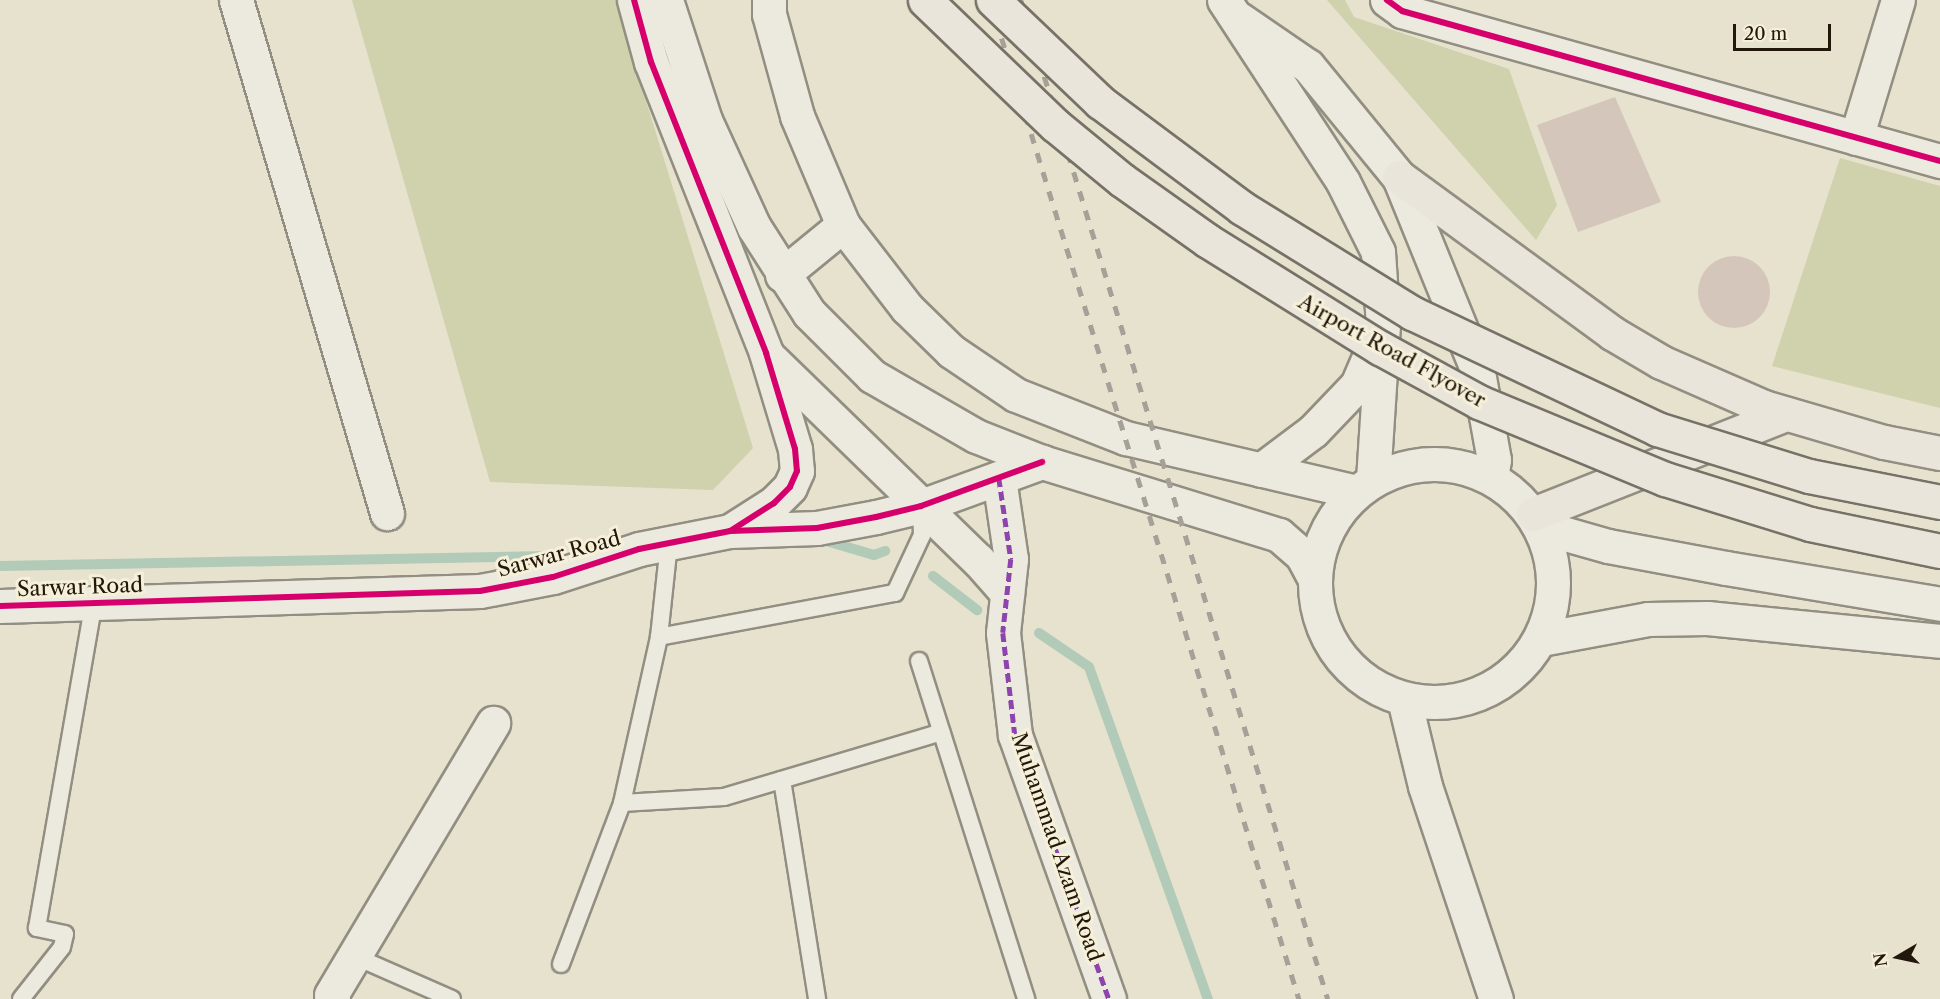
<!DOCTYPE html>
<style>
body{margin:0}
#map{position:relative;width:1940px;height:999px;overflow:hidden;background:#e6e2ce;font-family:"Libre Caslon Text",serif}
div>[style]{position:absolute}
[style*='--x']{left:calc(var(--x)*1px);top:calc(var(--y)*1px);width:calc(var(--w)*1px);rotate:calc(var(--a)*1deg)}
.green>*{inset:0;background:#cfd2ac}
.stream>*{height:10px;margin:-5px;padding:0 5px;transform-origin:5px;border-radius:5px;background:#b2cab8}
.building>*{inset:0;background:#d5c6bb}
.round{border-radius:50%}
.roads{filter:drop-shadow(2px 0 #928e81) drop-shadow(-2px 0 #928e81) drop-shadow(0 2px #928e81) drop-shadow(0 -2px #928e81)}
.lane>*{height:16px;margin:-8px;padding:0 8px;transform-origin:8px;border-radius:8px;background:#ece9df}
.street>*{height:33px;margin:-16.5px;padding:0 16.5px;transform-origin:16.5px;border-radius:16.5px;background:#ece9df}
.secondary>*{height:33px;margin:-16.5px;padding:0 16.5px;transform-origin:16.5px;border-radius:16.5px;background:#ece9df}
.secondary>.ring{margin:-16.5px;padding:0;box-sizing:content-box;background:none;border:33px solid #ece9df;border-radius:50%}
.primary>*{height:33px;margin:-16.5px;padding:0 16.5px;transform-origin:16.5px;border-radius:16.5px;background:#e9e5da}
.rail>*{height:4.5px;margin-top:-2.25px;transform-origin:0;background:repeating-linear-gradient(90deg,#a5a198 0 10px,transparent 0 20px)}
.bridges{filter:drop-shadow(2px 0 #767267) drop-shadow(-2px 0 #767267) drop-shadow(0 2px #767267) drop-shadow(0 -2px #767267)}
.primary-bridge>*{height:33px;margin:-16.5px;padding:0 16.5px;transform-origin:16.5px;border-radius:16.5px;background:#e9e5da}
.quiet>*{height:4.5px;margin-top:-2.25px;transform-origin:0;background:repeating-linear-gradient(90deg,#8e44ad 0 9px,transparent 0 13.5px)}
.cycleway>*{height:6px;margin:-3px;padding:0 3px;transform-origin:3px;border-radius:3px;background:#d6006c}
span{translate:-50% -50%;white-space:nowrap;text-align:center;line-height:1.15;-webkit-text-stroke:6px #f6f0d9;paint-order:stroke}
.street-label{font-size:21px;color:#22170b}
.north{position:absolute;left:1868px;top:927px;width:60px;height:60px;-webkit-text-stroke:4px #f6f0d9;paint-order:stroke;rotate:261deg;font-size:16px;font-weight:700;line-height:24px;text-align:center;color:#22170b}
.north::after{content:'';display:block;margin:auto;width:21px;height:27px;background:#22170b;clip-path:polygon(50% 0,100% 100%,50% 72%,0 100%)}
.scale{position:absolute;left:1733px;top:24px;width:98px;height:27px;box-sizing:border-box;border:3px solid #22170b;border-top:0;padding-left:8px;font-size:18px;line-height:21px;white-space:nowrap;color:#22170b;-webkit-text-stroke:4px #f6f0d9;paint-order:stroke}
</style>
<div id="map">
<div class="green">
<i style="clip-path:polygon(352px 0,615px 0,753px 448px,713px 490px,490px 482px)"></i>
<i style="clip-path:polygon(1327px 0,1345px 0,1354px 17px,1509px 69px,1557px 205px,1536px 240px)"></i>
<i style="clip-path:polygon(1840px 158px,1940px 186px,1940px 408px,1772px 366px)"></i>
</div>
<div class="stream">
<i style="--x:816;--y:538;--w:60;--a:16.3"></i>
<i style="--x:874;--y:555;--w:12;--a:-20"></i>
<i style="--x:0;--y:566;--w:549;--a:-1.04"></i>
<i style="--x:933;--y:576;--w:56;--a:37.7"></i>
<i style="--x:1039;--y:633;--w:60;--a:34.2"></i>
<i style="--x:1089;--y:667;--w:353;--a:70.3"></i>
</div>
<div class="building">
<i style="clip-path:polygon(1615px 97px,1661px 202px,1578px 232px,1537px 125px)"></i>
<i class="round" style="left:1698px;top:256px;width:72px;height:72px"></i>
</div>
<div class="roads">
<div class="lane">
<i style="--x:659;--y:637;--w:240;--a:-10.6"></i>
<i style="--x:895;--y:593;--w:64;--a:-65"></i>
<i style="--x:922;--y:535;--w:29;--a:-92"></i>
<i style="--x:919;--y:661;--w:355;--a:72.4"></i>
<i style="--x:782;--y:780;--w:222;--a:80.9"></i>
<i style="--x:622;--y:803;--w:102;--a:-3.4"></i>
<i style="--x:724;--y:797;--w:227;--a:-16.6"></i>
<i style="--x:354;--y:956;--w:107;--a:23.7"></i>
<i style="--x:561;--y:964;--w:172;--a:-69.2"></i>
<i style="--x:622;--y:803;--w:170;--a:-77.4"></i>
<i style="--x:659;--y:637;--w:95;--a:-83.9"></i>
<i style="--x:21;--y:999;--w:66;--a:-51.7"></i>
<i style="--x:62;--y:947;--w:13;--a:-77"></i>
<i style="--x:65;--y:934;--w:29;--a:-168"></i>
<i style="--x:37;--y:928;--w:331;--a:-80.1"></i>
</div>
<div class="street">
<i style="--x:236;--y:0;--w:535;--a:73.6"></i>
<i style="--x:1387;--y:0;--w:19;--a:36"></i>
<i style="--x:1402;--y:11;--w:559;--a:15.58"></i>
<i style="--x:1856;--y:138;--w:144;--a:-73.1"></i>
<i style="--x:999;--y:478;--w:82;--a:81.6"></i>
<i style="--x:1011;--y:559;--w:74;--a:96.2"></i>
<i style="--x:1003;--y:633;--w:103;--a:83.3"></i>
<i style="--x:1015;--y:735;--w:280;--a:70.4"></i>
<i style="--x:1404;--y:699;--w:89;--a:76.4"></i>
<i style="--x:1425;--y:786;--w:225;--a:71.6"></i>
<i style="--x:333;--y:999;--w:4;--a:-117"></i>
<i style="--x:331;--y:995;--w:317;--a:-59.2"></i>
</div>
<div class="secondary">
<i style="--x:634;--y:0;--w:64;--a:74.7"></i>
<i style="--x:651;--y:62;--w:313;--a:68.4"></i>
<i style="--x:766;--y:353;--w:100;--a:73.2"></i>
<i style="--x:795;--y:449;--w:22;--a:85"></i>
<i style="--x:797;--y:471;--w:17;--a:114"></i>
<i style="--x:790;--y:487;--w:23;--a:135"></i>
<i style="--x:774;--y:503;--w:52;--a:147.5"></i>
<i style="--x:666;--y:0;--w:126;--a:72"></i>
<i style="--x:705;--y:120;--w:118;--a:65.4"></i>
<i style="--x:754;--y:227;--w:102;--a:57.4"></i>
<i style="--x:809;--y:313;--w:89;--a:45"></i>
<i style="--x:872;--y:376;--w:120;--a:30"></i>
<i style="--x:976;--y:436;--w:71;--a:21.5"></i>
<i style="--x:1042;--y:462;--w:248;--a:17.1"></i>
<i style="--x:1279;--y:535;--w:30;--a:41"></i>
<i style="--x:1302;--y:555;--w:27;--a:62"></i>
<i style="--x:769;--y:0;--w:14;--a:90"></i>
<i style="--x:769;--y:14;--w:106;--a:74.6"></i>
<i style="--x:797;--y:116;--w:118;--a:67.1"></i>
<i style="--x:843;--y:225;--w:105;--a:52.4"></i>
<i style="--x:907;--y:308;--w:62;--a:44.3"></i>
<i style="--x:951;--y:351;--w:78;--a:34.1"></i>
<i style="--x:1016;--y:395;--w:118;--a:21.4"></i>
<i style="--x:1126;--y:438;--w:236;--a:13.2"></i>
<i style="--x:1224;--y:0;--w:217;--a:56.8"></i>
<i style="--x:1343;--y:182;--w:78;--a:63.4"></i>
<i style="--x:1378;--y:252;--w:73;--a:86.1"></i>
<i style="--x:1383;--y:325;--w:155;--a:93.7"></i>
<i style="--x:1239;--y:19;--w:83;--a:34.3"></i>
<i style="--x:1308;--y:66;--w:144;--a:50.7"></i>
<i style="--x:1399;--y:177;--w:210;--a:67.9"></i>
<i style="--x:1478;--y:372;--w:89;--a:79.7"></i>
<i style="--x:1494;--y:460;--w:17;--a:100"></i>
<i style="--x:782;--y:275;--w:79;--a:-39.3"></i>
<i style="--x:772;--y:360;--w:287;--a:44.2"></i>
<i style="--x:978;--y:560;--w:44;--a:48.7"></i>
<i class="ring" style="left:1315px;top:464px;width:205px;height:205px"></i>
<i style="--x:1261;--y:470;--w:65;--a:-36.9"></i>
<i style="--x:1313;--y:431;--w:64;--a:-46.3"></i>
<i style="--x:1357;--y:385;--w:46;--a:-66.8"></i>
<i style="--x:1541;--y:527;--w:70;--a:15.8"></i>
<i style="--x:1608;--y:546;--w:120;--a:10.6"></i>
<i style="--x:1726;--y:568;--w:217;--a:9.5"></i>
<i style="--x:0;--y:606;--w:480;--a:-1.8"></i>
<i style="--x:480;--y:591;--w:74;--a:-10.9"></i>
<i style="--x:553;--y:577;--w:90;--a:-18"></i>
<i style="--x:639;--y:549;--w:93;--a:-11.2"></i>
<i style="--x:730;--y:531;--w:87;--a:-2"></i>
<i style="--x:817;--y:528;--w:60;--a:-10.6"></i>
<i style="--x:876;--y:517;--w:46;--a:-13.7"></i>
<i style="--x:921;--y:506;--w:129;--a:-20"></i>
<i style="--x:1541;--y:639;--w:109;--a:-10.6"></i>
<i style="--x:1648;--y:619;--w:59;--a:-1"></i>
<i style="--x:1707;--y:618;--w:234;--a:5.6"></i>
</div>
<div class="primary">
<i style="--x:1399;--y:177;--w:264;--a:36.2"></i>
<i style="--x:1612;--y:333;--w:57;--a:30.6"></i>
<i style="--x:1661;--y:362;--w:112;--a:23.6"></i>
<i style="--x:1764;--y:407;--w:125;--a:16.3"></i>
<i style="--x:1884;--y:442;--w:57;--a:11.1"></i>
<i style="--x:1533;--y:514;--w:272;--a:-21.6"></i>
</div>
</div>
<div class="rail">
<i style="--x:990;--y:0;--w:1046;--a:72.81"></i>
<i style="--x:1021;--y:0;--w:1045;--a:72.92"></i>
</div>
<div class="bridges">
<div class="primary-bridge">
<i style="--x:925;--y:0;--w:180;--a:43.9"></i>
<i style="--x:1055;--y:125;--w:87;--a:39.4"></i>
<i style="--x:1122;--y:180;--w:105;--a:35.3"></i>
<i style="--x:1208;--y:241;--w:203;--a:31.9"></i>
<i style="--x:1380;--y:348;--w:113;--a:28.6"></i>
<i style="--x:1479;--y:402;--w:201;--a:22.5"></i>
<i style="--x:1665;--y:479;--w:152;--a:17.2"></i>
<i style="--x:1810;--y:524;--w:133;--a:11.7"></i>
<i style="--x:993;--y:0;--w:148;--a:43.6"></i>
<i style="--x:1100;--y:102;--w:177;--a:36.7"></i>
<i style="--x:1242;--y:208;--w:200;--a:31.7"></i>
<i style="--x:1412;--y:313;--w:271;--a:25.3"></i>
<i style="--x:1657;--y:429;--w:159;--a:17.2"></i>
<i style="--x:1809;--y:476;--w:134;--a:11.2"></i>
</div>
</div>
<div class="quiet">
<i style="--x:999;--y:478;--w:82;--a:81.6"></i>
<i style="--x:1011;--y:559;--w:74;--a:96.2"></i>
<i style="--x:1003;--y:633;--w:103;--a:83.3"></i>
<i style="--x:1015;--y:735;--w:280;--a:70.4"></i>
</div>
<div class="cycleway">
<i style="--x:634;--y:0;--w:64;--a:74.7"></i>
<i style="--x:651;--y:62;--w:313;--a:68.4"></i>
<i style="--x:766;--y:353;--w:100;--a:73.2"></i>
<i style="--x:795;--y:449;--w:22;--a:85"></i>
<i style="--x:797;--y:471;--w:17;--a:114"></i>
<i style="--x:790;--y:487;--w:23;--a:135"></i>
<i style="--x:774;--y:503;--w:52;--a:147.5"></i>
<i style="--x:1387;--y:0;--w:19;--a:36"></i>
<i style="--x:1402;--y:11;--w:559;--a:15.58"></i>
<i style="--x:0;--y:606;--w:480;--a:-1.8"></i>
<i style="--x:480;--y:591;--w:74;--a:-10.9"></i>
<i style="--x:553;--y:577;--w:90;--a:-18"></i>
<i style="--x:639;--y:549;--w:93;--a:-11.2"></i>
<i style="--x:730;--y:531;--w:87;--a:-2"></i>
<i style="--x:817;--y:528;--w:60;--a:-10.6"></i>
<i style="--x:876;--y:517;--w:46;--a:-13.7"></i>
<i style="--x:921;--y:506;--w:129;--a:-20"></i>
</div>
<div class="street-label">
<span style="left:1392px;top:351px;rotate:29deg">Airport Road Flyover</span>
<span style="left:559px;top:554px;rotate:-15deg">Sarwar Road</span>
<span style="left:80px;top:587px;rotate:-2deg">Sarwar Road</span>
<span style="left:1057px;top:847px;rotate:71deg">Muhammad Azam Road</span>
</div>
<div class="north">N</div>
<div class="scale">20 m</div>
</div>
